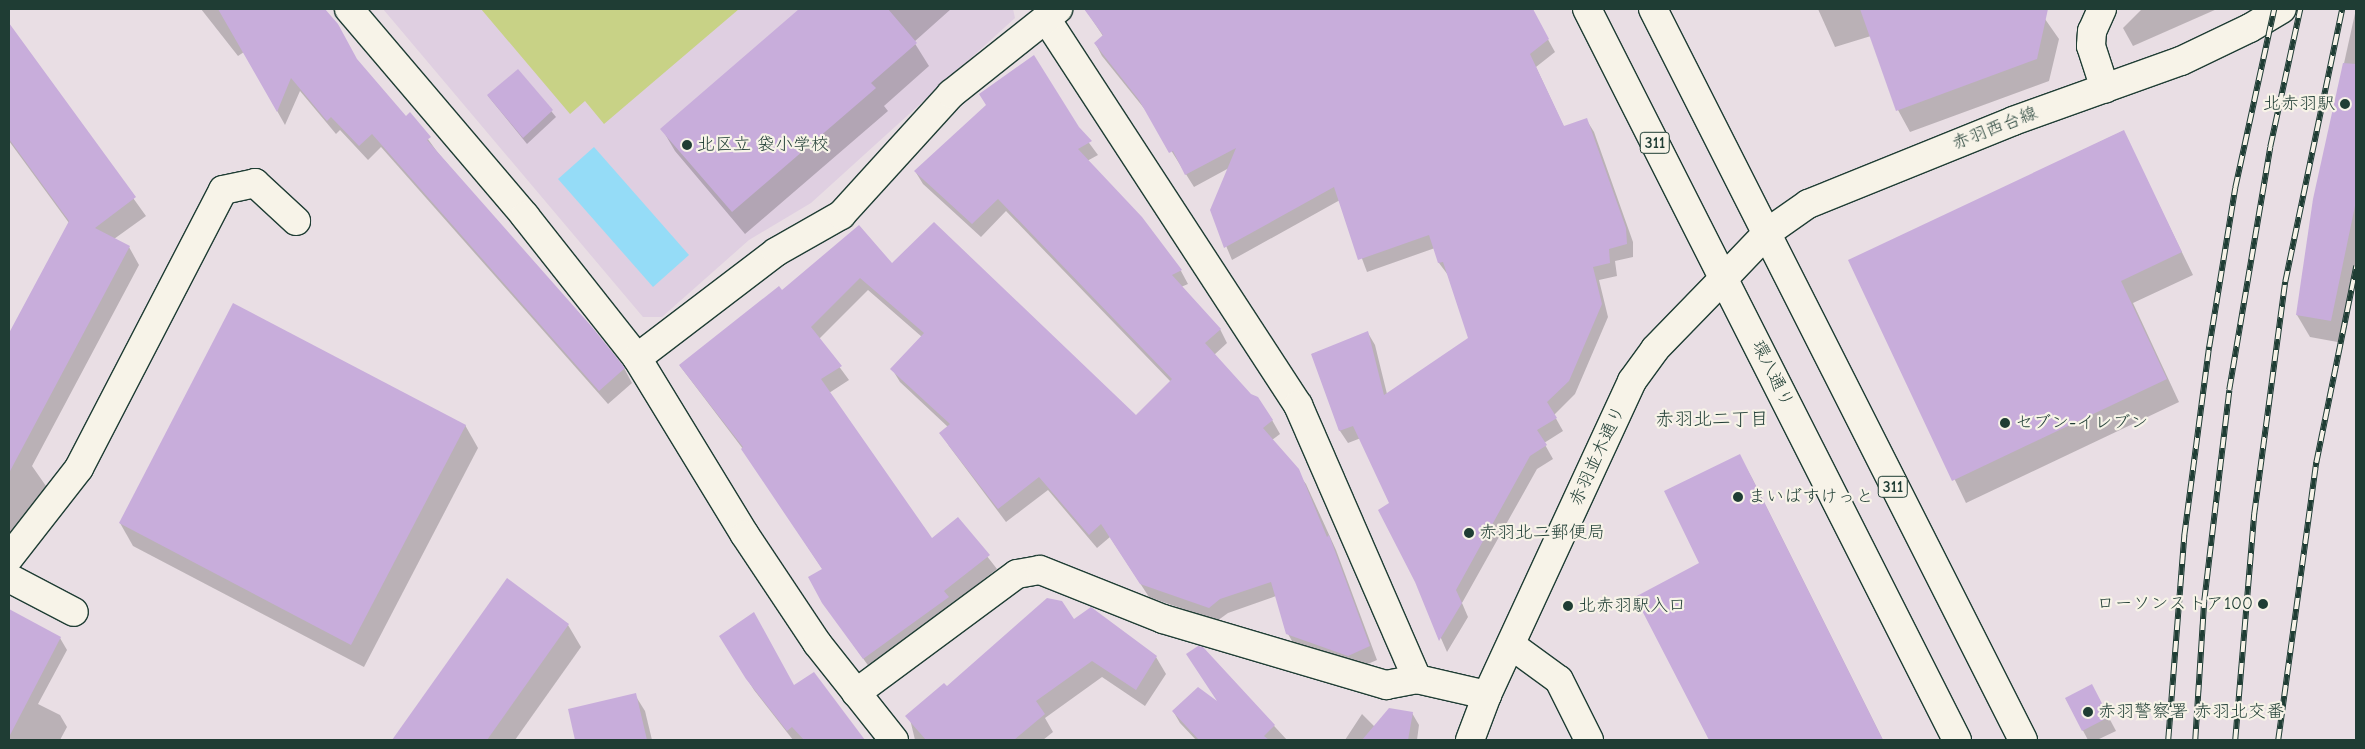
<!DOCTYPE html>
<meta charset="utf-8">
<style>
body{margin:0}
#map{position:relative;width:2365px;height:749px;overflow:hidden;background:#e9dee4;font-family:"Comic Neue","Klee One",sans-serif}
div>[style]{position:absolute}
[style*='--x']{left:calc(var(--x)*1px);top:calc(var(--y)*1px);width:calc(var(--w)*1px);rotate:calc(var(--a)*1deg)}
.built>*{inset:0;background:#dfcfe1}
.green>*{inset:0;background:#c8d286}
.water>*{inset:0;background:#95dcf7}
.shadow>*{inset:0;background:#0003}
.building>*{inset:0;background:#c8addb}
.roads{filter:drop-shadow(1px 0 #1f3d34) drop-shadow(-1px 0 #1f3d34) drop-shadow(0 1px #1f3d34) drop-shadow(0 -1px #1f3d34)}
.minor>*{height:28px;margin:-14px;padding:0 14px;transform-origin:14px;border-radius:14px;background:#f7f3e8}
.major>*{height:28px;margin:-14px;padding:0 14px;transform-origin:14px;border-radius:14px;background:#f7f3e8}
.rail>*{height:5.5px;margin-top:-2.75px;transform-origin:0;background:repeating-linear-gradient(90deg,#f7f3e8 0 11px,#1f3d34 0 22px);box-sizing:border-box;border-block:1px solid #1f3d34}
.dots>*{width:14px;height:14px;translate:-50% -50%;box-sizing:border-box;border:2px solid #f7f3e8;border-radius:50%}
span{translate:-50% -50%;white-space:nowrap;text-align:center;line-height:1.15;-webkit-text-stroke:4.5px #f7f3e8;paint-order:stroke}
.shield-label span{padding:1px 4px;background:#f7f3e8;border:1px solid;border-radius:4px;-webkit-text-stroke-width:0}
.shield-label{font-size:16px;color:#1f3d34;font-weight:700}
.poi-label{font-size:18px;color:#1f3d34}
.right{translate:-100% -50%;text-align:right}
.left{translate:0 -50%;text-align:left}
.street-label{font-size:18px;color:#1f3d34}
.neighbourhood-label{font-size:19px;color:#1f3d34}
.frame{position:absolute;inset:0;border:10px solid #1f3d34;pointer-events:none}
</style>
<div id="map">
<div class="built">
<i style="clip-path:polygon(383px 9px,1013px 9px,1015px 18px,811px 203px,749px 240px,662px 317px,643px 317px)"></i>
</div>
<div class="green">
<i style="clip-path:polygon(481px 9px,739px 9px,604px 124px,585px 101px,570px 114px)"></i>
</div>
<div class="water">
<i style="clip-path:polygon(594px 147px,689px 255px,653px 287px,558px 179px)"></i>
</div>
<div class="shadow">
<i style="clip-path:polygon(201px 9px,323px 9px,337px 25px,357px 61px,406px 118px,410px 114px,438px 153px,624px 368px,632px 383px,608px 404px,381px 147px,368px 160px,340px 130px,336px 134px,300px 91px,285px 125px,244px 52px,238px 56px)"></i>
<i style="clip-path:polygon(801px 9px,951px 9px,914px 42px,929px 66px,884px 106px,888px 111px,745px 234px,675px 151px,662px 129px)"></i>
<i style="clip-path:polygon(1085px 9px,1531px 9px,1555px 52px,1536px 67px,1564px 127px,1586px 119px,1594px 132px,1633px 242px,1633px 257px,1615px 261px,1617px 276px,1599px 280px,1608px 317px,1575px 394px,1554px 415px,1563px 431px,1544px 443px,1553px 459px,1537px 469px,1462px 603px,1468px 617px,1447px 652px,1416px 581px,1391px 504px,1361px 438px,1348px 443px,1340px 431px,1312px 354px,1368px 333px,1375px 345px,1387px 394px,1470px 339px,1448px 275px,1439px 263px,1435px 248px,1367px 272px,1340px 200px,1232px 260px,1211px 210px,1229px 168px,1194px 187px,1147px 112px,1102px 56px,1095px 43px,1103px 36px)"></i>
<i style="clip-path:polygon(1818px 9px,2038px 9px,2059px 39px,2049px 81px,1910px 132px,1898px 110px,1871px 36px,1835px 47px)"></i>
<i style="clip-path:polygon(2142px 9px,2217px 9px,2133px 46px,2123px 28px)"></i>
<i style="clip-path:polygon(2356px 9px,2356px 277px,2343px 343px,2310px 337px,2297px 315px,2314px 199px)"></i>
<i style="clip-path:polygon(9px 25px,146px 216px,114px 239px,129px 247px,139px 265px,32px 466px,46px 486px,14px 544px,9px 541px,9px 335px,69px 223px,9px 141px)"></i>
<i style="clip-path:polygon(518px 70px,556px 117px,527px 144px,488px 96px)"></i>
<i style="clip-path:polygon(1078px 128px,1098px 155px,1087px 161px,1181px 271px,1188px 284px,1181px 287px,1220px 329px,1227px 343px,1214px 355px,1272px 420px,1280px 434px,1272px 440px,1306px 484px,1336px 550px,1377px 660px,1356px 669px,1296px 648px,1288px 634px,1276px 596px,1228px 613px,1217px 621px,1149px 597px,1110px 537px,1097px 548px,1048px 490px,1006px 522px,949px 446px,941px 433px,948px 427px,900px 382px,892px 369px,922px 337px,868px 290px,819px 339px,849px 380px,829px 393px,932px 540px,958px 519px,997px 569px,952px 604px,956px 611px,872px 671px,823px 602px,823px 570px,743px 449px,680px 366px,782px 292px,892px 265px,1136px 417px,1171px 382px,1006px 211px,981px 237px,923px 184px,915px 171px)"></i>
<i style="clip-path:polygon(2123px 131px,2193px 275px,2133px 303px,2179px 402px,1966px 503px,1850px 261px)"></i>
<i style="clip-path:polygon(465px 425px,478px 448px,364px 667px,133px 546px,120px 523px)"></i>
<i style="clip-path:polygon(1739px 455px,1752px 478px,1883px 740px,1710px 740px,1637px 597px,1701px 564px)"></i>
<i style="clip-path:polygon(507px 580px,568px 625px,581px 647px,515px 740px,394px 740px)"></i>
<i style="clip-path:polygon(9px 610px,60px 638px,67px 650px,38px 704px,60px 715px,67px 727px,60px 740px,9px 740px)"></i>
<i style="clip-path:polygon(1074px 620px,1156px 657px,1166px 674px,1145px 706px,1102px 677px,1045px 718px,1053px 732px,1043px 740px,915px 740px,909px 715px,946px 688px)"></i>
<i style="clip-path:polygon(727px 647px,848px 722px,863px 740px,793px 740px,754px 690px)"></i>
<i style="clip-path:polygon(1202px 648px,1287px 740px,1196px 740px,1180px 723px,1173px 711px,1219px 704px)"></i>
<i style="clip-path:polygon(635px 695px,645px 711px,652px 740px,576px 740px,569px 710px)"></i>
<i style="clip-path:polygon(2066px 699px,2099px 699px,2116px 731px,2097px 740px,2088px 740px)"></i>
<i style="clip-path:polygon(1412px 713px,1419px 725px,1417px 740px,1345px 740px,1362px 714px,1375px 727px)"></i>
</div>
<div class="building">
<i style="clip-path:polygon(218px 9px,325px 9px,338px 24px,357px 59px,406px 116px,410px 112px,431px 137px,427px 140px,592px 327px,625px 368px,599px 391px,372px 134px,359px 146px,331px 117px,327px 121px,291px 78px,277px 112px)"></i>
<i style="clip-path:polygon(799px 9px,888px 9px,917px 43px,871px 83px,876px 88px,732px 212px,660px 129px)"></i>
<i style="clip-path:polygon(1084px 9px,1533px 9px,1549px 39px,1530px 54px,1564px 126px,1587px 118px,1626px 228px,1627px 244px,1609px 249px,1610px 263px,1593px 267px,1602px 304px,1569px 381px,1547px 402px,1557px 418px,1537px 430px,1547px 445px,1530px 456px,1456px 590px,1462px 603px,1439px 641px,1415px 582px,1378px 510px,1389px 503px,1353px 426px,1339px 431px,1311px 354px,1368px 331px,1384px 395px,1468px 338px,1443px 262px,1438px 263px,1429px 235px,1358px 260px,1334px 187px,1224px 248px,1210px 210px,1236px 148px,1185px 175px,1173px 151px,1169px 153px,1139px 100px,1094px 43px,1103px 35px)"></i>
<i style="clip-path:polygon(1860px 9px,2048px 9px,2037px 59px,1896px 111px)"></i>
<i style="clip-path:polygon(9px 23px,136px 197px,95px 228px,130px 246px,9px 473px,9px 333px,69px 221px,9px 139px)"></i>
<i style="clip-path:polygon(1034px 55px,1079px 127px,1092px 141px,1078px 149px,1142px 217px,1182px 270px,1172px 275px,1221px 329px,1205px 343px,1251px 394px,1258px 397px,1273px 420px,1263px 428px,1299px 469px,1327px 537px,1329px 535px,1370px 646px,1348px 656px,1286px 634px,1271px 582px,1220px 599px,1209px 608px,1140px 584px,1101px 524px,1089px 535px,1039px 477px,998px 509px,939px 433px,950px 424px,890px 369px,924px 333px,860px 278px,811px 327px,842px 366px,821px 379px,932px 538px,958px 517px,990px 555px,944px 591px,949px 597px,863px 659px,822px 603px,808px 577px,822px 569px,741px 449px,743px 447px,679px 365px,779px 286px,782px 290px,859px 225px,892px 263px,934px 222px,1136px 415px,1172px 379px,998px 199px,972px 224px,914px 171px,986px 105px,979px 94px)"></i>
<i style="clip-path:polygon(2343px 63px,2356px 64px,2356px 201px,2331px 321px,2296px 315px,2313px 199px)"></i>
<i style="clip-path:polygon(518px 69px,553px 110px,523px 138px,487px 95px)"></i>
<i style="clip-path:polygon(2124px 130px,2182px 252px,2121px 281px,2167px 379px,1952px 481px,1848px 260px)"></i>
<i style="clip-path:polygon(233px 303px,466px 425px,351px 645px,119px 523px)"></i>
<i style="clip-path:polygon(1740px 454px,1883px 740px,1709px 740px,1635px 597px,1699px 563px,1664px 491px)"></i>
<i style="clip-path:polygon(507px 578px,569px 624px,487px 740px,392px 740px)"></i>
<i style="clip-path:polygon(1047px 598px,1062px 601px,1074px 619px,1091px 607px,1157px 656px,1136px 690px,1092px 661px,1036px 701px,1045px 714px,1014px 740px,926px 740px,905px 716px,944px 683px,947px 686px)"></i>
<i style="clip-path:polygon(9px 609px,61px 637px,9px 737px)"></i>
<i style="clip-path:polygon(754px 612px,794px 685px,814px 672px,865px 740px,804px 740px,792px 727px,787px 731px,746px 679px,719px 636px)"></i>
<i style="clip-path:polygon(1198px 646px,1203px 647px,1275px 725px,1264px 736px,1269px 740px,1199px 740px,1172px 711px,1198px 687px,1217px 701px,1186px 654px)"></i>
<i style="clip-path:polygon(2092px 684px,2109px 717px,2082px 731px,2065px 698px)"></i>
<i style="clip-path:polygon(636px 693px,647px 740px,575px 740px,568px 709px)"></i>
<i style="clip-path:polygon(1389px 708px,1413px 712px,1408px 740px,1362px 740px)"></i>
</div>
<div class="roads">
<div class="minor">
<i style="--x:349;--y:9;--w:272;--a:49.6"></i>
<i style="--x:525;--y:216;--w:181;--a:51.7"></i>
<i style="--x:637;--y:358;--w:207;--a:58.6"></i>
<i style="--x:745;--y:535;--w:130;--a:56.3"></i>
<i style="--x:817;--y:643;--w:124;--a:51.6"></i>
<i style="--x:2102;--y:9;--w:24;--a:114"></i>
<i style="--x:2092;--y:31;--w:15;--a:94"></i>
<i style="--x:2091;--y:46;--w:45;--a:72"></i>
<i style="--x:1047;--y:20;--w:460;--a:56.9"></i>
<i style="--x:1298;--y:405;--w:299;--a:66.5"></i>
<i style="--x:1417;--y:679;--w:72;--a:12.9"></i>
<i style="--x:637;--y:358;--w:175;--a:-37.3"></i>
<i style="--x:776;--y:252;--w:75;--a:-29.6"></i>
<i style="--x:841;--y:215;--w:164;--a:-47.7"></i>
<i style="--x:951;--y:94;--w:137;--a:-38.5"></i>
<i style="--x:9;--y:558;--w:114;--a:-52.1"></i>
<i style="--x:79;--y:468;--w:313;--a:-62.6"></i>
<i style="--x:223;--y:190;--w:33;--a:-12"></i>
<i style="--x:255;--y:183;--w:56;--a:42.8"></i>
<i style="--x:9;--y:578;--w:73;--a:27.6"></i>
<i style="--x:1511;--y:645;--w:59;--a:36.1"></i>
<i style="--x:1559;--y:680;--w:67;--a:63.4"></i>
<i style="--x:856;--y:693;--w:200;--a:-36.5"></i>
<i style="--x:1017;--y:574;--w:23;--a:-10"></i>
<i style="--x:1040;--y:570;--w:132;--a:21.7"></i>
<i style="--x:1163;--y:619;--w:233;--a:16.5"></i>
<i style="--x:1386;--y:685;--w:32;--a:-11"></i>
<i style="--x:1470;--y:740;--w:48;--a:-69.3"></i>
<i style="--x:1487;--y:695;--w:346;--a:-65.2"></i>
<i style="--x:1632;--y:381;--w:39;--a:-54"></i>
<i style="--x:1655;--y:349;--w:100;--a:-45.8"></i>
</div>
<div class="major">
<i style="--x:1587;--y:9;--w:819;--a:63.15"></i>
<i style="--x:1653;--y:9;--w:819;--a:63.15"></i>
<i style="--x:1725;--y:277;--w:62;--a:-46.3"></i>
<i style="--x:1768;--y:232;--w:49;--a:-35"></i>
<i style="--x:1808;--y:204;--w:221;--a:-22"></i>
<i style="--x:2013;--y:121;--w:178;--a:-19.7"></i>
<i style="--x:2181;--y:61;--w:76;--a:-25.6"></i>
<i style="--x:2250;--y:28;--w:37;--a:-31"></i>
</div>
</div>
<div class="rail">
<i style="--x:2168;--y:740;--w:205;--a:-85.5"></i>
<i style="--x:2184;--y:536;--w:191;--a:-82.5"></i>
<i style="--x:2209;--y:347;--w:161;--a:-80.7"></i>
<i style="--x:2235;--y:188;--w:183;--a:-77.7"></i>
<i style="--x:2195;--y:740;--w:139;--a:-86.3"></i>
<i style="--x:2204;--y:601;--w:212;--a:-83.2"></i>
<i style="--x:2229;--y:390;--w:246;--a:-80.4"></i>
<i style="--x:2270;--y:147;--w:141;--a:-77.7"></i>
<i style="--x:2235;--y:740;--w:227;--a:-85.2"></i>
<i style="--x:2254;--y:514;--w:234;--a:-82.4"></i>
<i style="--x:2285;--y:282;--w:279;--a:-78.2"></i>
<i style="--x:2278;--y:740;--w:280;--a:-82.2"></i>
<i style="--x:2316;--y:463;--w:201;--a:-78.5"></i>
</div>
<div class="dots">
<i style="left:2345px;top:104px;background:#1f3d34"></i>
<i style="left:687px;top:145px;background:#1f3d34"></i>
<i style="left:2005px;top:423px;background:#1f3d34"></i>
<i style="left:1738px;top:497px;background:#1f3d34"></i>
<i style="left:1469px;top:533px;background:#1f3d34"></i>
<i style="left:2263px;top:604px;background:#1f3d34"></i>
<i style="left:1568px;top:606px;background:#1f3d34"></i>
<i style="left:2088px;top:712px;background:#1f3d34"></i>
</div>
<div class="shield-label">
<span style="left:1655px;top:143px">311</span>
<span style="left:1893px;top:487px">311</span>
</div>
<div class="poi-label">
<span class="right" style="left:2335px;top:104px">北赤羽駅</span>
<span class="left" style="left:697px;top:145px">北区立 袋小学校</span>
<span class="left" style="left:2015px;top:423px">セブン-イレブン</span>
<span class="left" style="left:1748px;top:497px">まいばすけっと</span>
<span class="left" style="left:1479px;top:533px">赤羽北二郵便局</span>
<span class="right" style="left:2253px;top:604px">ローソンストア100</span>
<span class="left" style="left:1578px;top:606px">北赤羽駅入口</span>
<span class="left" style="left:2098px;top:712px">赤羽警察署 赤羽北交番</span>
</div>
<div class="street-label">
<span style="left:1995px;top:129px;rotate:-21deg">赤羽西台線</span>
<span style="left:1772px;top:374px;rotate:64deg">環八通り</span>
<span style="left:1598px;top:456px;rotate:-65deg">赤羽並木通り</span>
</div>
<div class="neighbourhood-label">
<span style="left:1712px;top:420px">赤羽北二丁目</span>
</div>
<div class="frame"></div>
</div>
